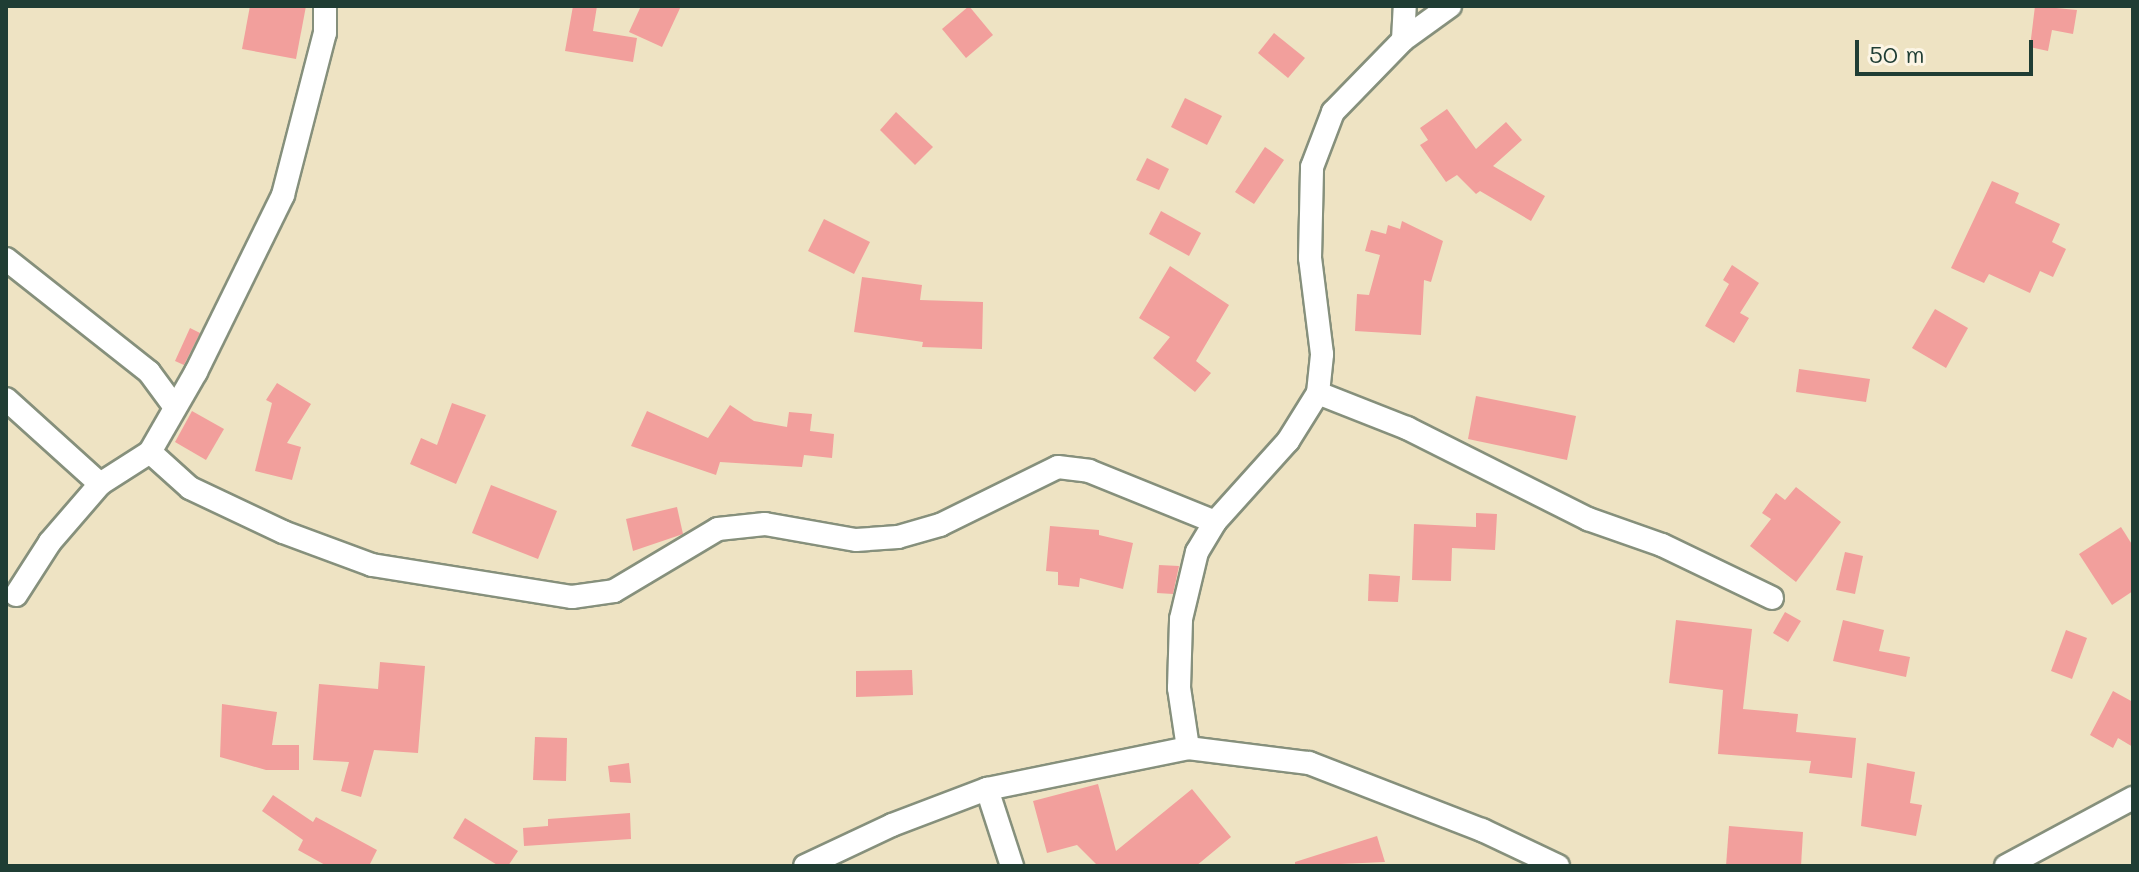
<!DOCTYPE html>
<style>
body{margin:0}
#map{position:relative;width:2139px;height:872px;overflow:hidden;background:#eee3c3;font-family:Mali,sans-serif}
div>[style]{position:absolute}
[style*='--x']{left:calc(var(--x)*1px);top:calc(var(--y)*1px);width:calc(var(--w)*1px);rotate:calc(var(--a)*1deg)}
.building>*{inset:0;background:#f29f9c}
.roads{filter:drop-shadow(2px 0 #86907c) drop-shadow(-2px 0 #86907c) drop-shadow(0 2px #86907c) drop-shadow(0 -2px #86907c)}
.minor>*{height:22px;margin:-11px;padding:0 11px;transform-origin:11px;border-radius:11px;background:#fff}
span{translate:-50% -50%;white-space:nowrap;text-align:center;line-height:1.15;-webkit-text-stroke:6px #fcf5e5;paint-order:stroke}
.frame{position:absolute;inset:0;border:8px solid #1f3d34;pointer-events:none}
.scale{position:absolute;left:1855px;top:40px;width:178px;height:36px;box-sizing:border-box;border:4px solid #1f3d34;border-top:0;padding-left:10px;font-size:24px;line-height:28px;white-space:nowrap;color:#1f3d34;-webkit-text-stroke:6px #fcf5e5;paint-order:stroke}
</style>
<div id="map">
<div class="building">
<i style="clip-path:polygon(250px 6px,306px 6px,296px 59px,242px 49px)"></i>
<i style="clip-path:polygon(573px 6px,597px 6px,593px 31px,637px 38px,633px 62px,565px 51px)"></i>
<i style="clip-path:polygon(641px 6px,681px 6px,662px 47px,629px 32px)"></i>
<i style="clip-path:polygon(969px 6px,993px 35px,966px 58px,942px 29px)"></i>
<i style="clip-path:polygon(2035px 6px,2077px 10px,2073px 34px,2052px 30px,2048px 51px,2030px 47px)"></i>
<i style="clip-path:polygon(1274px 33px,1305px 58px,1288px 78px,1258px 53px)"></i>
<i style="clip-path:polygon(1185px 98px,1222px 116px,1207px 145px,1171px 127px)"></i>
<i style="clip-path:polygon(1447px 109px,1476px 149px,1506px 122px,1522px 140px,1493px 166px,1545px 196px,1531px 221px,1480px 191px,1476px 194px,1457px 175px,1446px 182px,1420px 145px,1428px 140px,1420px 128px)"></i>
<i style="clip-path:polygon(896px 112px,933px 147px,915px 165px,880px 130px)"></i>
<i style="clip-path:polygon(1265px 147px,1284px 160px,1254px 204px,1235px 192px)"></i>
<i style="clip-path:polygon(1147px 158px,1169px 169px,1159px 190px,1136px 180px)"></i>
<i style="clip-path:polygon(1992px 181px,2019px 193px,2015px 203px,2060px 224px,2052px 242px,2066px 249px,2053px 277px,2040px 271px,2030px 293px,1989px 274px,1984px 283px,1951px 268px)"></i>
<i style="clip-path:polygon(1161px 211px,1201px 233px,1189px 256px,1149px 234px)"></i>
<i style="clip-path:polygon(824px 219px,870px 242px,854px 274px,808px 251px)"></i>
<i style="clip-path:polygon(1402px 221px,1443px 241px,1431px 282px,1424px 280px,1421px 335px,1355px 331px,1357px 294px,1369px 295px,1380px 255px,1365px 251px,1371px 230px,1386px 234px,1388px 225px,1400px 229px)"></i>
<i style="clip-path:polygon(1732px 265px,1759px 283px,1740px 313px,1749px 318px,1734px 343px,1705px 326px,1729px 284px,1723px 280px)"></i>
<i style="clip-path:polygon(1170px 266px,1229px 305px,1196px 361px,1211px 373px,1195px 392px,1153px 358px,1170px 337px,1139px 318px)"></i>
<i style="clip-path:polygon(862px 277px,922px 285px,920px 300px,983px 302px,982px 349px,922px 347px,923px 342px,854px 332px)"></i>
<i style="clip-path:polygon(1935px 309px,1968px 328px,1946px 368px,1912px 348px)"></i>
<i style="clip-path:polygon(190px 328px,200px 333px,184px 365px,175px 361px)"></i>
<i style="clip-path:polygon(1799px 369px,1870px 379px,1866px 402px,1796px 392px)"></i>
<i style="clip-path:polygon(277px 383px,311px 404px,287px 443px,301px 447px,292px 480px,255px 471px,272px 403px,266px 400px)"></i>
<i style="clip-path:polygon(1476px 396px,1576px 416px,1567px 460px,1468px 439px)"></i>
<i style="clip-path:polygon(452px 403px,486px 415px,456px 484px,410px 464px,421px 438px,437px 445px)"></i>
<i style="clip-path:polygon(730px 405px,754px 421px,787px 427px,789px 412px,812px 414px,810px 431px,834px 434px,832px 458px,804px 455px,802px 467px,720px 462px,716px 475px,631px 446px,647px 411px,708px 438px)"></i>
<i style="clip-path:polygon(192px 411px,224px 429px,206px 460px,175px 442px)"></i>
<i style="clip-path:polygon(491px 485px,557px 511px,538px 559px,472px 533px)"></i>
<i style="clip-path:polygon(1796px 487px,1841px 522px,1796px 582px,1750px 546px,1771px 519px,1762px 513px,1776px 493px,1785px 500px)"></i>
<i style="clip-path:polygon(677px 507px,683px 534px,633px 551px,626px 519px)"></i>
<i style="clip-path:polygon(1476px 513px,1497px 514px,1495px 550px,1452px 548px,1451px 581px,1412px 580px,1414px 524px,1476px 527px)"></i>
<i style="clip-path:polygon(1050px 526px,1099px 530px,1099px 535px,1133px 543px,1123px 589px,1080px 578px,1079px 587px,1058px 585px,1058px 572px,1046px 571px)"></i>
<i style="clip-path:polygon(2121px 527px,2133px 546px,2133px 591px,2112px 605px,2079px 554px)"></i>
<i style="clip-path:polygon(1845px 552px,1863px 556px,1855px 594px,1836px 590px)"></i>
<i style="clip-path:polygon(1159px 565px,1179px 566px,1173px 594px,1157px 593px)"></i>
<i style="clip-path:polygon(1369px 574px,1400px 576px,1398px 602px,1368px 601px)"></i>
<i style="clip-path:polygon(1785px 612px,1801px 621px,1788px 642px,1773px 633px)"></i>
<i style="clip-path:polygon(1676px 620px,1752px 629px,1743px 709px,1798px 714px,1796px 732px,1856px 738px,1852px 778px,1809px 773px,1811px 761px,1718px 754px,1723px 690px,1669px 683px)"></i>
<i style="clip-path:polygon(1843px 620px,1884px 630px,1879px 651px,1910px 657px,1906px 677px,1833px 661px)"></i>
<i style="clip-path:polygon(2066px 630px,2087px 638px,2072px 679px,2051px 671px)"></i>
<i style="clip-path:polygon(380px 662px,425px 666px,418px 753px,374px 750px,361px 797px,341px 791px,349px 762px,313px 760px,319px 684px,378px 689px)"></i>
<i style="clip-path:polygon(912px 670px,913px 695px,856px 697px,856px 671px)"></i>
<i style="clip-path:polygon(2113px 691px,2133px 702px,2133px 747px,2118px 738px,2113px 748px,2090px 735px)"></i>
<i style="clip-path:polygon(222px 704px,277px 712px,272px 745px,299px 745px,299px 770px,266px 770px,220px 757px)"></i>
<i style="clip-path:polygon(535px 737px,567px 738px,566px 781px,533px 780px)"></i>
<i style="clip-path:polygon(629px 763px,631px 783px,610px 782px,608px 766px)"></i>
<i style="clip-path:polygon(1867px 763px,1915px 772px,1910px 803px,1922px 805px,1916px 836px,1861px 826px)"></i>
<i style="clip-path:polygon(1098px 784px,1116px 851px,1192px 789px,1231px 837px,1196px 866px,1098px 866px,1077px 845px,1047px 853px,1033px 801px)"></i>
<i style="clip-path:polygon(273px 795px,313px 822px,316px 817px,377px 850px,369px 866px,327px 866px,298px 850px,303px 840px,262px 811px)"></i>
<i style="clip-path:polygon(630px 813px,631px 839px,524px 846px,523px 828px,548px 826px,548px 819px)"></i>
<i style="clip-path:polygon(465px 818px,518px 851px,508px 866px,499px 866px,453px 838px)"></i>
<i style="clip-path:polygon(1729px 826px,1803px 832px,1801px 866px,1726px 866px)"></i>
<i style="clip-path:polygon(1377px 836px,1385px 862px,1295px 866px,1295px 862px)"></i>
</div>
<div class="roads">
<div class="minor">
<i style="--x:1403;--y:40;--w:58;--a:-35.9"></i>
<i style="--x:6;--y:259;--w:182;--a:38.3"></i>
<i style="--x:149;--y:372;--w:42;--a:53.7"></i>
<i style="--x:1318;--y:393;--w:96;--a:21.5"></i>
<i style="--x:1407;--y:428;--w:203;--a:26.7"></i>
<i style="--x:1588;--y:519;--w:78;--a:19.4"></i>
<i style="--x:1662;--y:545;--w:122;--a:25.7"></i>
<i style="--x:6;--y:399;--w:127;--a:42.1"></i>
<i style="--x:150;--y:452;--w:54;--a:42"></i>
<i style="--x:190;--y:488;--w:103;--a:25.3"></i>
<i style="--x:283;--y:532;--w:95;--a:20.3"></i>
<i style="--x:372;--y:565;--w:203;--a:9.1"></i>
<i style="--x:572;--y:597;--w:42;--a:-8.1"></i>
<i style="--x:614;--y:591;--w:121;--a:-30.8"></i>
<i style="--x:718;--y:529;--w:47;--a:-6.1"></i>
<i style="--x:765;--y:524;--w:92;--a:10"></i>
<i style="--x:856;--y:540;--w:42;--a:-4.1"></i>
<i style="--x:898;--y:537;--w:44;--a:-15.9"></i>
<i style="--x:940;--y:525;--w:131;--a:-26.2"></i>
<i style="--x:1058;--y:467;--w:31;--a:7"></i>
<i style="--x:1089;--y:471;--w:136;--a:22"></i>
<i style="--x:16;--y:595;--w:63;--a:-57.3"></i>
<i style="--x:50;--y:542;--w:77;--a:-49.2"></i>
<i style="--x:100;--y:484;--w:59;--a:-32.6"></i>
<i style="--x:150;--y:452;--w:92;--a:-60.1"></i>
<i style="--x:196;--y:372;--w:197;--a:-63.8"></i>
<i style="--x:283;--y:195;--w:167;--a:-75.5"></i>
<i style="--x:325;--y:33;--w:27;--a:-90"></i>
<i style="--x:1188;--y:748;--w:61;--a:-98.5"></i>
<i style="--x:1179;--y:688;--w:69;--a:-88.3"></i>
<i style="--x:1181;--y:619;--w:69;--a:-76.6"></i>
<i style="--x:1197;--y:552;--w:35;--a:-59"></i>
<i style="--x:1215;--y:522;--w:109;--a:-48"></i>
<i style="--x:1288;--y:441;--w:57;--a:-58"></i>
<i style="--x:1318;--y:393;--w:39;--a:-84"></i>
<i style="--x:1322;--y:354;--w:97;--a:-97.1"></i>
<i style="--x:1310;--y:258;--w:91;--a:-88.7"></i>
<i style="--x:1312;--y:167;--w:59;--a:-69.1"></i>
<i style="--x:1333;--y:112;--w:100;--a:-45.8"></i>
<i style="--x:1403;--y:40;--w:34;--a:-87"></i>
<i style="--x:987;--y:789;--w:81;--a:72"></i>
<i style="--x:805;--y:866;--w:96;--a:-25.2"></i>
<i style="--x:892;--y:825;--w:102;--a:-20.8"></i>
<i style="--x:987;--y:789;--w:205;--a:-11.5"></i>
<i style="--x:1188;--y:748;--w:122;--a:7.1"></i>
<i style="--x:1309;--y:763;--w:186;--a:21.2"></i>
<i style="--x:1482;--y:830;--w:84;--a:25.3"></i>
<i style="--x:2006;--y:866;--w:144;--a:-28.2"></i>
</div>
</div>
<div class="frame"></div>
<div class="scale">50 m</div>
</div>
